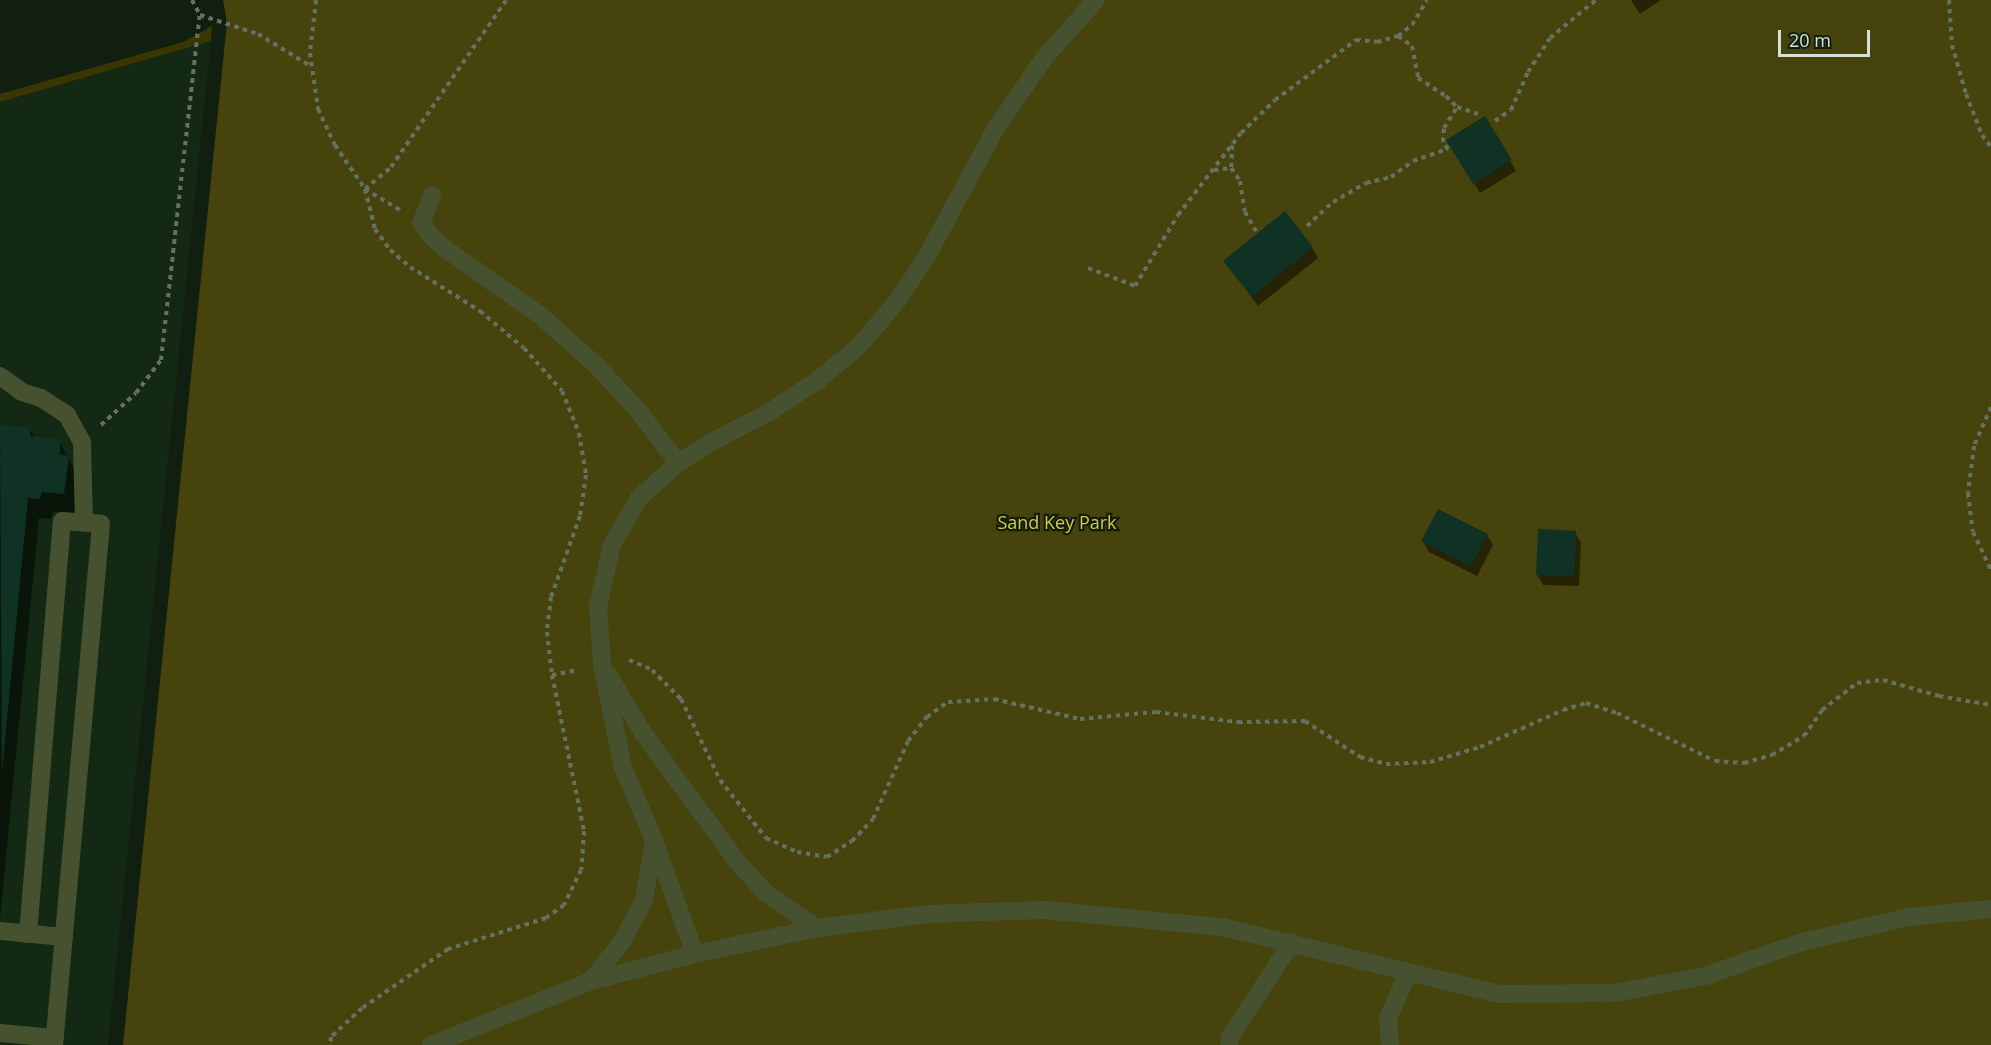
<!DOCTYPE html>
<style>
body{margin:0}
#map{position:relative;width:1991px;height:1045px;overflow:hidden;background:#101f0f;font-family:"Open Sans",sans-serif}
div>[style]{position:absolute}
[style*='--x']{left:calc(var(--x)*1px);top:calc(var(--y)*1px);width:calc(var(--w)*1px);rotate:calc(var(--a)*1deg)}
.built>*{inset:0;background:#142914}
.green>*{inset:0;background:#3a3601}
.forest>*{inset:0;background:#47430c}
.shadow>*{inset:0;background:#0007}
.building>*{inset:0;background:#103224}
.path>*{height:4px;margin-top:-2px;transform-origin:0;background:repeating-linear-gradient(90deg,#647163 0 4.5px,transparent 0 9px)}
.minor>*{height:18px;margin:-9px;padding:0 9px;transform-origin:9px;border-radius:9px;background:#465130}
span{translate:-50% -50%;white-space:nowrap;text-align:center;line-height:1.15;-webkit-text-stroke:4.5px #101f0f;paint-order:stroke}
.park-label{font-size:18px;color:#d5ca45}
.scale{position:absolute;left:1778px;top:30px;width:92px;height:27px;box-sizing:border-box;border:3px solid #d6e1d6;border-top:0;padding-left:8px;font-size:18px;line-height:21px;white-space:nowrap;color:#d6e1d6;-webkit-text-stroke:4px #101f0f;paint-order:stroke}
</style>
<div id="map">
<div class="built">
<i style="clip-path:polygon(211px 41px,108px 1045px,0 1045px,0 102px)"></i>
</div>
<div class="green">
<i style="clip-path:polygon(212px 26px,211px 41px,0 102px,0 94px,183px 42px)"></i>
</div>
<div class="forest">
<i style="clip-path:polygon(223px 0,1991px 0,1991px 1045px,123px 1045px,227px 22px)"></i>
</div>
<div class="shadow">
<i style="clip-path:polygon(1631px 0,1661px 0,1640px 14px)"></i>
<i style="clip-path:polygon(1485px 118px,1516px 171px,1480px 193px,1448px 140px)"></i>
<i style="clip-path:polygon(1312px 248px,1318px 258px,1258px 306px,1225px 261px)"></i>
<i style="clip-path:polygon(0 427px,30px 429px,35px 438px,59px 441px,79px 477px,75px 513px,53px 512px,51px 519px,39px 518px,0 919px)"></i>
<i style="clip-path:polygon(1575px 532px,1581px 543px,1579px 586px,1543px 585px,1537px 574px)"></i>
<i style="clip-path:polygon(1487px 535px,1493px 545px,1477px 576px,1429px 552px,1423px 541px)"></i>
</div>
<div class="building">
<i style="clip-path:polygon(1485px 116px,1512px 160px,1473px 184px,1446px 140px)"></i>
<i style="clip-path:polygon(1285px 211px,1313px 247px,1252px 297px,1223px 261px)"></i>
<i style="clip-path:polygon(0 425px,31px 428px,30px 436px,60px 439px,60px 454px,69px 456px,64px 494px,42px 492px,40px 499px,28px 498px,2px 772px)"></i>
<i style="clip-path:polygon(1438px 509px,1488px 534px,1471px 566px,1421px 541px)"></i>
<i style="clip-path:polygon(1538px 529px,1576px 531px,1574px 576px,1536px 575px)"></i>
</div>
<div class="path">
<i style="--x:192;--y:0;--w:17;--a:62"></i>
<i style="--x:200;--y:15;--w:61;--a:18.1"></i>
<i style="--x:258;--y:34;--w:63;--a:31.4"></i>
<i style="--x:316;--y:0;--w:53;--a:96.5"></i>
<i style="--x:310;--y:53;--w:57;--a:81.9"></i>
<i style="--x:318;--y:109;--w:40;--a:65"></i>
<i style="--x:335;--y:145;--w:53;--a:55.7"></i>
<i style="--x:365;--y:189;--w:41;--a:76"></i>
<i style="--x:375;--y:229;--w:26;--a:54"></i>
<i style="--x:390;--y:250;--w:26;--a:40"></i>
<i style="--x:410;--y:267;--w:83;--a:32.2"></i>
<i style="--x:480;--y:311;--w:57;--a:40.1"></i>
<i style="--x:524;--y:348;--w:57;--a:48.5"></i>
<i style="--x:562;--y:391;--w:45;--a:68"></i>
<i style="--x:579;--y:433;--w:43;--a:80.5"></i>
<i style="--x:586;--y:475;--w:41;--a:98.3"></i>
<i style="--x:580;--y:516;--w:86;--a:109.7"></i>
<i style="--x:551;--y:597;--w:35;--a:97"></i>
<i style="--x:547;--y:632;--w:43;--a:83.4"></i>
<i style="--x:552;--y:675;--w:159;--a:78.4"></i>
<i style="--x:584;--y:831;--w:39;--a:94"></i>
<i style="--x:581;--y:870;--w:39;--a:116"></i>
<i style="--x:564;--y:905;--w:22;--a:144"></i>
<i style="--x:546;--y:918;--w:103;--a:162.4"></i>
<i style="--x:448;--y:949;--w:104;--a:145.5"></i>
<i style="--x:362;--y:1008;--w:42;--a:136.9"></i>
<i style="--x:331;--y:1037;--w:8;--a:97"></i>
<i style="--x:1949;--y:0;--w:45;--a:86.2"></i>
<i style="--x:1952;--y:45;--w:51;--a:74.1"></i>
<i style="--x:1966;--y:94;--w:44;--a:68.7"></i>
<i style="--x:1982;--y:135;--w:15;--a:53"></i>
<i style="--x:1398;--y:36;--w:17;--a:36"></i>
<i style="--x:1412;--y:46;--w:33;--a:79"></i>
<i style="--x:1418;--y:78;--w:33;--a:33"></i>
<i style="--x:1446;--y:96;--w:16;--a:45"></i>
<i style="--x:1457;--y:107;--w:22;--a:18"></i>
<i style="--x:1495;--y:121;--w:19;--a:-35"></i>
<i style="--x:1511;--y:110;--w:42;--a:-65.9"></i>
<i style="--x:1528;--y:72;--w:40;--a:-57.1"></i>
<i style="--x:1550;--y:38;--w:60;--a:-39.6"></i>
<i style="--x:1232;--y:145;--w:23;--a:92"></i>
<i style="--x:1231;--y:168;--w:16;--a:55"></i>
<i style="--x:1240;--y:181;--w:31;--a:81"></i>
<i style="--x:1245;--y:212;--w:22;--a:60"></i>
<i style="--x:1214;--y:170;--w:17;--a:-7"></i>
<i style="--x:365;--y:189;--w:34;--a:-40"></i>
<i style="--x:391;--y:167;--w:203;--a:-55.4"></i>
<i style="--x:365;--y:189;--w:41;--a:31"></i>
<i style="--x:1307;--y:226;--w:35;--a:-43"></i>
<i style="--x:1333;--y:202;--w:38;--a:-30"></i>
<i style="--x:1366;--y:183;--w:26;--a:-13"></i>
<i style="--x:1391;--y:177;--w:27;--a:-36"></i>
<i style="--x:1413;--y:161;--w:37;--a:-19"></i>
<i style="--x:1448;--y:149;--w:9;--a:-126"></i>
<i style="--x:1443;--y:142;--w:14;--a:-86"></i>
<i style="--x:1444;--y:128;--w:25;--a:-58"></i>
<i style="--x:1088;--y:268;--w:50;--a:21"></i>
<i style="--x:1135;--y:286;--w:83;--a:-58.8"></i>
<i style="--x:1178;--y:215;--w:103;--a:-52.5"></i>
<i style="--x:1241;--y:133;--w:47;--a:-44.1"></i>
<i style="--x:1275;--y:100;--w:101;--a:-36.5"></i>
<i style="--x:1356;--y:40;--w:21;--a:5"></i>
<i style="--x:1377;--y:42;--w:22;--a:-16"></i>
<i style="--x:1398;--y:36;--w:18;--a:-38"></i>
<i style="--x:1412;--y:25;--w:29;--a:-59"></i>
<i style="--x:1991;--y:407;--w:43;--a:113.6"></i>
<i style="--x:1974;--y:446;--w:47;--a:97.3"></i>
<i style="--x:1968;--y:493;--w:39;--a:83"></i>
<i style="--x:1973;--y:532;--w:42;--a:64.7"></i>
<i style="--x:101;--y:425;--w:47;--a:-42.4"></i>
<i style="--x:136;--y:393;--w:41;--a:-52.9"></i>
<i style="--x:161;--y:360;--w:347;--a:-83.6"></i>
<i style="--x:629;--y:660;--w:25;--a:23"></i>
<i style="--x:652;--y:670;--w:41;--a:45"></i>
<i style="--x:681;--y:699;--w:90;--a:64.3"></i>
<i style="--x:720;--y:780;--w:74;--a:51.6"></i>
<i style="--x:766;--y:838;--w:34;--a:24"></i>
<i style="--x:797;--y:852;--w:30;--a:9"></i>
<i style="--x:827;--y:857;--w:30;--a:-33"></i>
<i style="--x:852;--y:841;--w:30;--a:-46"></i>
<i style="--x:873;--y:819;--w:85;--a:-65.8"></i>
<i style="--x:908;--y:741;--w:31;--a:-52"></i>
<i style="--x:927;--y:717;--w:26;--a:-36"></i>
<i style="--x:948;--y:702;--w:46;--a:-3.7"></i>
<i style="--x:994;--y:699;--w:88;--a:13.1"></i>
<i style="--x:1080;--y:719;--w:76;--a:-5.3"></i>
<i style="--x:1156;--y:712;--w:83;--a:7"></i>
<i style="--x:1238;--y:722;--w:67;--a:-0.9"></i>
<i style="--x:1305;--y:721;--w:66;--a:33.2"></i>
<i style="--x:1360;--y:757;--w:27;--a:15"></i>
<i style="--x:1386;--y:764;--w:44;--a:-2.6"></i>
<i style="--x:1430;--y:762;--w:52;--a:-16.7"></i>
<i style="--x:1480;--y:747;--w:91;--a:-24"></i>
<i style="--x:1563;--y:710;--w:24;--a:-17"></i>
<i style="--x:1586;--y:703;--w:33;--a:18"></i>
<i style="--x:1617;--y:713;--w:109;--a:26.1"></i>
<i style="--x:1715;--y:761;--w:29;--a:4"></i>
<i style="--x:1744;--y:763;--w:29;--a:-16"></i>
<i style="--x:1772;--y:755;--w:37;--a:-31"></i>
<i style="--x:1804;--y:736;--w:32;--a:-55"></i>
<i style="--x:1822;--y:710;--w:44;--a:-37.6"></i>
<i style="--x:1857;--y:683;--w:26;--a:-7"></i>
<i style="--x:1883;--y:680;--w:58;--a:15.9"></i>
<i style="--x:1939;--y:696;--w:53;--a:9.8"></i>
<i style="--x:552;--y:675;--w:26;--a:-11"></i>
</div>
<div class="minor">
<i style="--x:432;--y:195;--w:30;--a:111"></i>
<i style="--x:421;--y:223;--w:16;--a:52"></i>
<i style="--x:431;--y:236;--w:18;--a:43"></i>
<i style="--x:444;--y:248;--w:118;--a:35"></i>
<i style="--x:541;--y:316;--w:76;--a:41.8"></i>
<i style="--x:598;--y:367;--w:64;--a:47.5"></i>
<i style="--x:641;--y:414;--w:61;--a:52.9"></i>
<i style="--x:0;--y:376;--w:27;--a:36"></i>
<i style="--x:22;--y:392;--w:20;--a:18"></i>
<i style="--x:41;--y:398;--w:31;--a:33"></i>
<i style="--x:67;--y:415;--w:31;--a:61"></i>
<i style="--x:82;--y:442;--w:80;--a:88.6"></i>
<i style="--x:609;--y:676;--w:66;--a:59.2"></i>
<i style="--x:643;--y:733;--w:162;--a:53.8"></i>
<i style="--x:739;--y:864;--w:41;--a:47"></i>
<i style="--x:767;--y:894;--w:60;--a:34.2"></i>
<i style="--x:0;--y:931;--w:64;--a:5.4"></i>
<i style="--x:28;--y:934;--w:414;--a:-85.3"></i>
<i style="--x:62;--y:521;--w:39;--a:4"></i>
<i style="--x:101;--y:524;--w:523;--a:95.15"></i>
<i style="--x:695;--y:954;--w:121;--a:-109.8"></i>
<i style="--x:654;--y:840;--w:78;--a:-113.3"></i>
<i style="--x:623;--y:768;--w:106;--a:-101.4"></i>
<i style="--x:602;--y:664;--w:58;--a:-93.9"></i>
<i style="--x:598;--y:606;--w:63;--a:-77.1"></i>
<i style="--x:612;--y:545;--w:54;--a:-60.1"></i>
<i style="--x:639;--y:498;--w:52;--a:-41.9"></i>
<i style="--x:678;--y:463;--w:39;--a:-32"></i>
<i style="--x:711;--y:442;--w:64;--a:-27"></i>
<i style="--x:768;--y:413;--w:60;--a:-33.4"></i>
<i style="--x:818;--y:380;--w:53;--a:-39.7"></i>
<i style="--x:859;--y:346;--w:60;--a:-49.7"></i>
<i style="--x:898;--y:300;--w:53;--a:-56.6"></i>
<i style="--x:927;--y:256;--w:145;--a:-61.7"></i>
<i style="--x:996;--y:128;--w:86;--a:-55.4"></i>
<i style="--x:1045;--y:57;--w:76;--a:-48.2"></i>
<i style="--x:591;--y:981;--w:52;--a:-52"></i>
<i style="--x:623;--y:940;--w:45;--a:-62.3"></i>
<i style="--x:644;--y:900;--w:60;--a:-80.4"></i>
<i style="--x:0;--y:1033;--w:55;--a:5.2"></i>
<i style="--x:431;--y:1045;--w:172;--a:-21.8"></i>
<i style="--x:591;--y:981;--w:107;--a:-14.6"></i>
<i style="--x:695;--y:954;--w:125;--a:-12"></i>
<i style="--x:817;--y:928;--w:112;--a:-7.2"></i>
<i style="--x:928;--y:914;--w:116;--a:-2"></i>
<i style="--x:1044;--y:910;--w:179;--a:5.5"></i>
<i style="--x:1222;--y:927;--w:286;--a:13.6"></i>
<i style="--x:1500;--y:994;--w:115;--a:-0.5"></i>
<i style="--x:1615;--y:993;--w:92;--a:-10.7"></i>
<i style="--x:1705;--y:976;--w:103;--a:-19.3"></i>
<i style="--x:1802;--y:942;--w:110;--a:-13.2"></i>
<i style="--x:1909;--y:917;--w:82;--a:-5.6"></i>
<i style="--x:1229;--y:1045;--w:8;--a:-83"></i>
<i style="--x:1230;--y:1037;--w:113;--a:-56.9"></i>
<i style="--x:1390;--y:1045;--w:27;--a:-94"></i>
<i style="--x:1388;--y:1018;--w:48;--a:-65.6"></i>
</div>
<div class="park-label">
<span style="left:1057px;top:522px">Sand Key Park</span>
</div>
<div class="scale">20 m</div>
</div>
